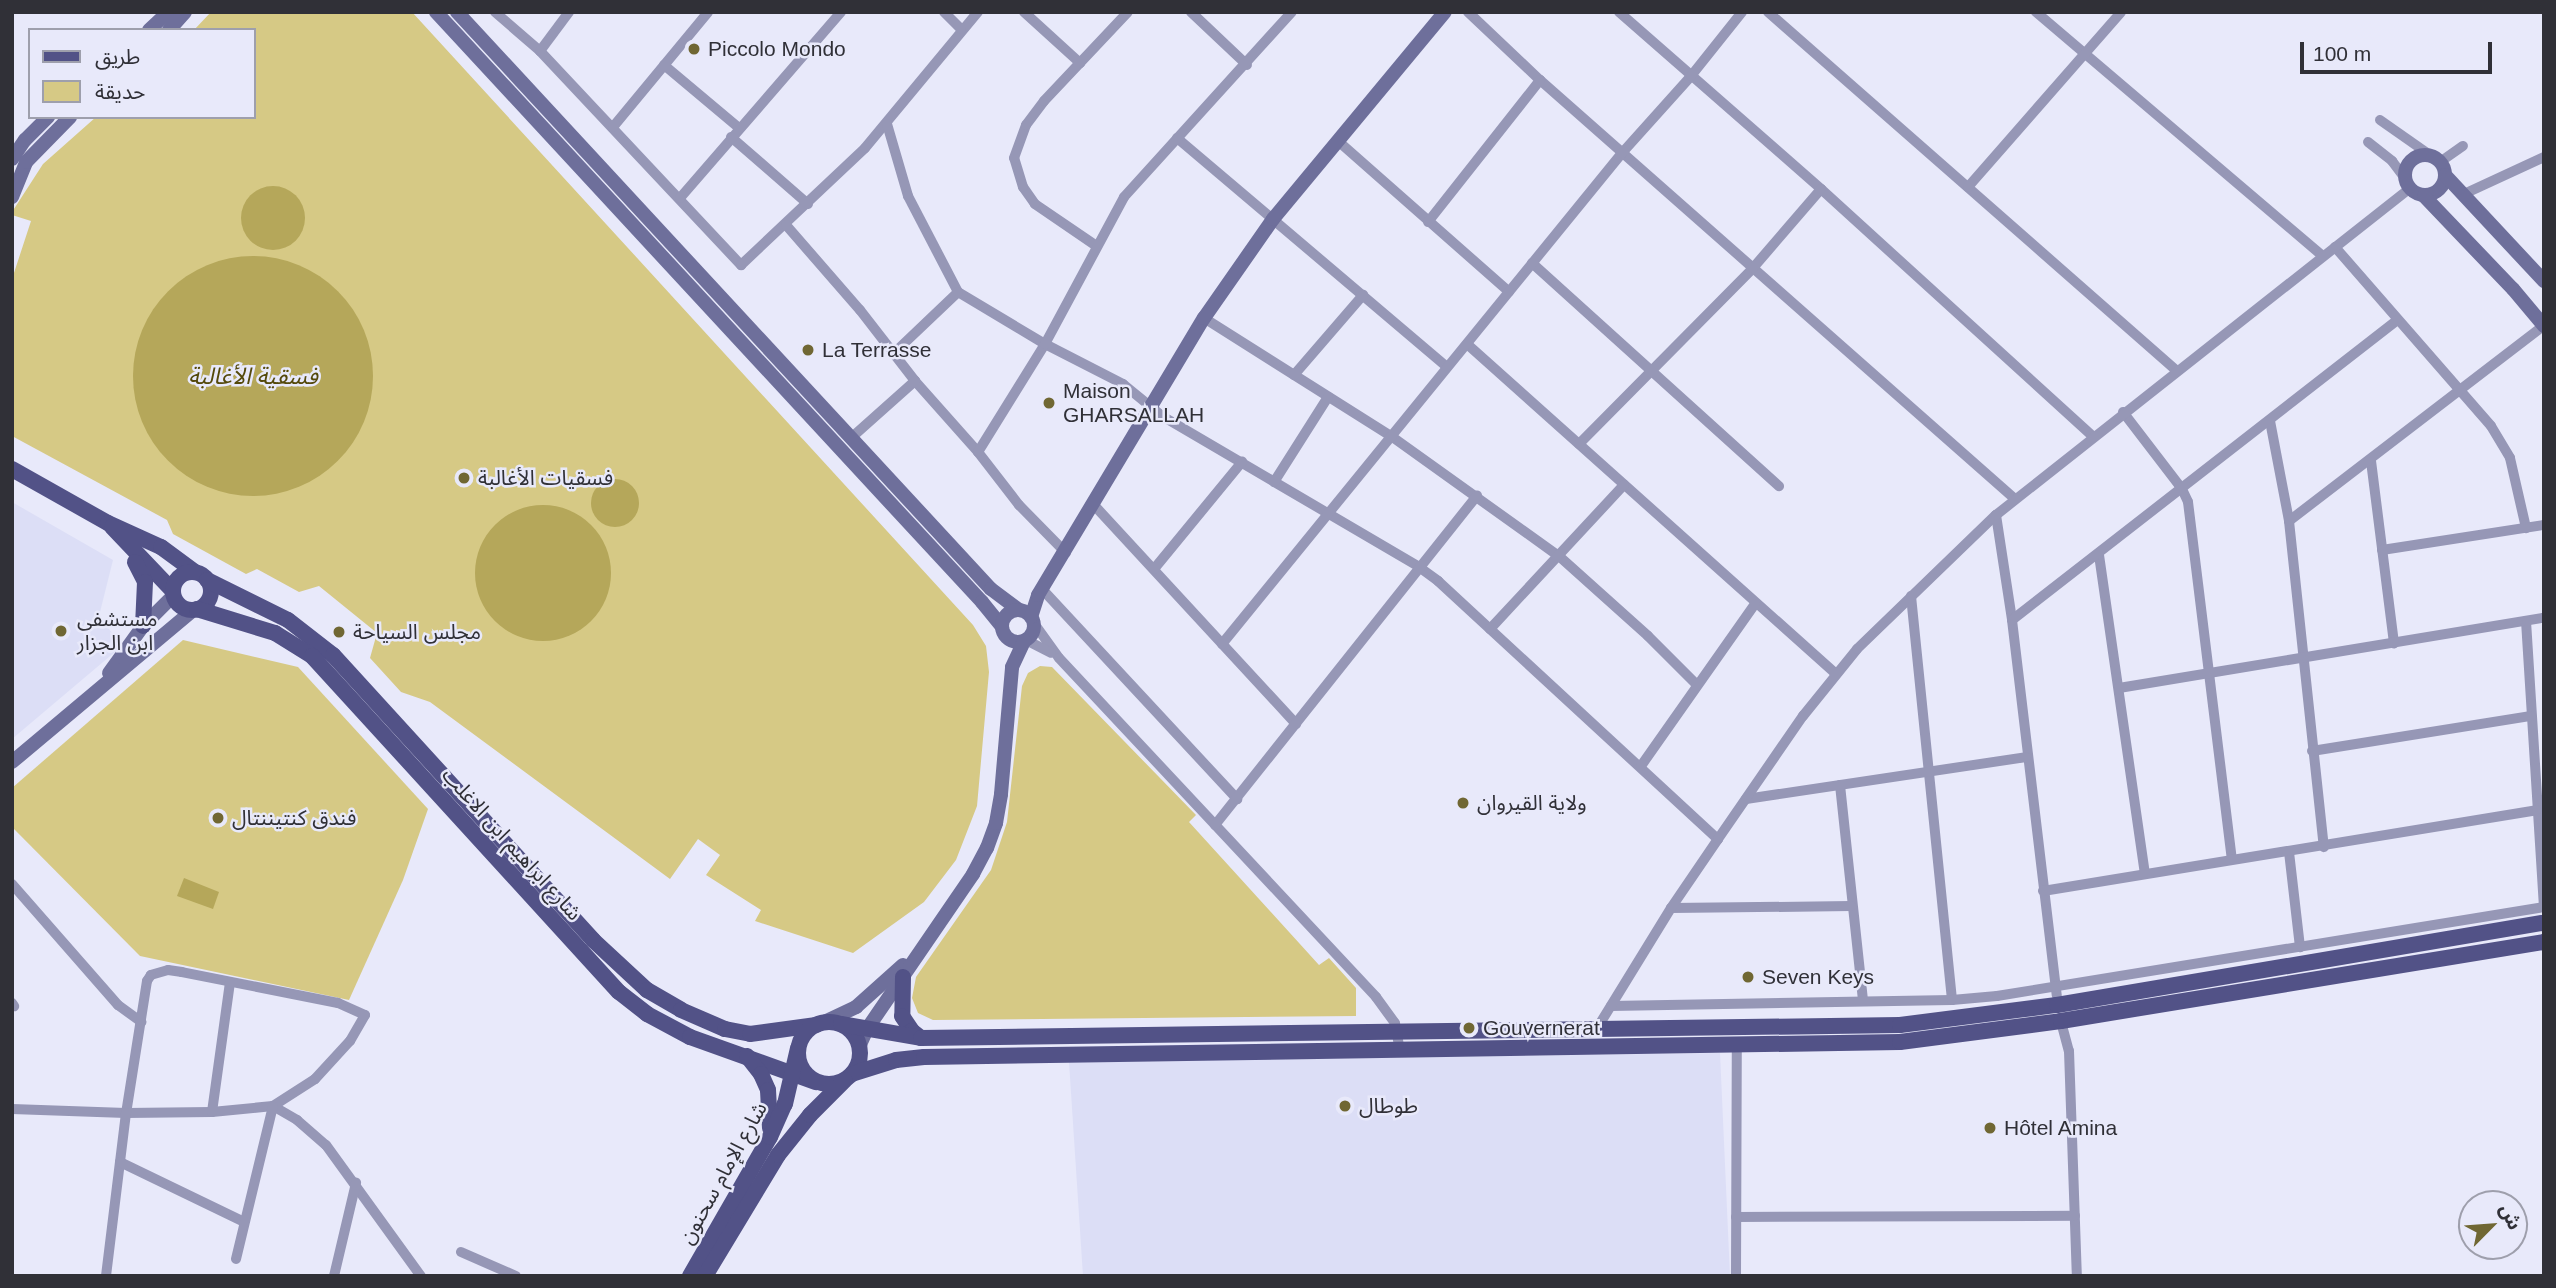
<!DOCTYPE html>
<meta charset="utf-8">
<style>
body{margin:0}
#map{position:relative;width:2556px;height:1288px;overflow:hidden;background:#e8e9fa;font-family:Helvetica,"Noto Sans Arabic",sans-serif}
div>[style]{position:absolute}
[style*='--x']{left:calc(var(--x)*1px);top:calc(var(--y)*1px);width:calc(var(--w)*1px);rotate:calc(var(--a)*1deg)}
.built>*{inset:0;background:#dcdef6}
.green>*{inset:0;background:#d6c985}
.water>*{inset:0;background:#b5a75a}
.round{border-radius:50%}
.street>*{height:10px;margin:-5px;padding:0 5px;transform-origin:5px;border-radius:5px;background:#9697b6}
.secondary>*{height:14px;margin:-7px;padding:0 7px;transform-origin:7px;border-radius:7px;background:#6e6f9b}
.secondary>.ring{margin:-7px;padding:0;box-sizing:content-box;background:none;border:14px solid #6e6f9b;border-radius:50%}
.primary>*{height:16px;margin:-8px;padding:0 8px;transform-origin:8px;border-radius:8px;background:#525287}
.primary>.ring{margin:-8px;padding:0;box-sizing:content-box;background:none;border:16px solid #525287;border-radius:50%}
.dots>*{width:19px;height:19px;translate:-50% -50%;box-sizing:border-box;border:4px solid #e8e9fa;border-radius:50%}
span{translate:-50% -50%;white-space:nowrap;text-align:center;line-height:1.15;-webkit-text-stroke:5px #e8e9fa;paint-order:stroke}
.poi-label{font-size:21px;color:#303037}
.left{translate:0 -50%;text-align:left}
.street-label{font-size:21px;color:#303037}
.water-label{font-size:23px;color:#54490b;font-style:italic}
.frame{position:absolute;inset:0;border:14px solid #303037;pointer-events:none}
.legend{position:absolute;left:28px;top:28px;width:228px;height:91px;box-sizing:border-box;background:#e8e9fa;border:2px solid #9e9fac;margin:0;padding:9px 12px;list-style:none;font-size:21px;color:#303037}
.legend li{display:flex;align-items:center;gap:14px;height:35px}
.legend b{width:35px;border:2px solid #9e9fac}
.north{position:absolute;left:2458px;top:1190px;width:70px;height:70px;box-sizing:border-box;background:#e8e9fa;border:2px solid #9e9fac;border-radius:50%;rotate:65deg;font-size:19px;font-weight:700;line-height:28px;text-align:center;color:#303037}
.north::after{content:'';display:block;margin:auto;width:24px;height:32px;background:#706733;clip-path:polygon(50% 0,100% 100%,50% 72%,0 100%)}
.scale{position:absolute;left:2300px;top:42px;width:192px;height:32px;box-sizing:border-box;border:4px solid #303037;border-top:0;padding-left:9px;font-size:21px;line-height:24px;white-space:nowrap;color:#303037;-webkit-text-stroke:5px #e8e9fa;paint-order:stroke}
</style>
<div id="map">
<div class="built">
<i style="clip-path:polygon(12px 502px,113px 560px,99px 616px,122px 646px,12px 739px)"></i>
<i style="clip-path:polygon(1720px 1053px,1730px 1276px,1083px 1276px,1069px 1062px)"></i>
</div>
<div class="green">
<i style="clip-path:polygon(211px 12px,412px 12px,973px 625px,986px 646px,989px 672px,977px 806px,956px 860px,924px 902px,853px 953px,755px 921px,761px 910px,706px 875px,720px 855px,698px 839px,670px 879px,430px 702px,401px 692px,370px 658px,377px 633px,319px 586px,299px 592px,257px 569px,246px 574px,173px 534px,167px 520px,12px 436px,12px 279px,31px 221px,12px 215px,12px 212px,43px 164px,96px 117px,254px 117px,254px 30px,194px 30px)"></i>
<i style="clip-path:polygon(183px 640px,298px 667px,428px 809px,403px 880px,349px 1000px,140px 956px,12px 827px,12px 788px)"></i>
<i style="clip-path:polygon(1040px 666px,1052px 667px,1196px 815px,1189px 822px,1319px 965px,1329px 958px,1356px 988px,1356px 1016px,933px 1020px,918px 1013px,912px 998px,916px 977px,991px 870px,1007px 822px,1022px 686px,1028px 673px)"></i>
</div>
<div class="water">
<i class="round" style="left:241px;top:186px;width:64px;height:64px"></i>
<i class="round" style="left:133px;top:256px;width:240px;height:240px"></i>
<i class="round" style="left:591px;top:479px;width:48px;height:48px"></i>
<i class="round" style="left:475px;top:505px;width:136px;height:136px"></i>
<i style="clip-path:polygon(184px 878px,219px 892px,213px 909px,177px 896px)"></i>
</div>
<div class="street">
<i style="--x:495;--y:12;--w:60;--a:40.9"></i>
<i style="--x:540;--y:51;--w:294;--a:46.8"></i>
<i style="--x:741;--y:265;--w:170;--a:-43.3"></i>
<i style="--x:865;--y:148;--w:177;--a:-50.3"></i>
<i style="--x:944;--y:12;--w:24;--a:45"></i>
<i style="--x:1024;--y:12;--w:76;--a:42.3"></i>
<i style="--x:1191;--y:12;--w:77;--a:43.4"></i>
<i style="--x:1468;--y:12;--w:99;--a:43.4"></i>
<i style="--x:1540;--y:80;--w:633;--a:41.42"></i>
<i style="--x:1619;--y:12;--w:269;--a:41.2"></i>
<i style="--x:1821;--y:189;--w:367;--a:42.3"></i>
<i style="--x:1768;--y:12;--w:543;--a:41.27"></i>
<i style="--x:2036;--y:12;--w:377;--a:40.4"></i>
<i style="--x:540;--y:51;--w:49;--a:-53.4"></i>
<i style="--x:664;--y:65;--w:98;--a:40"></i>
<i style="--x:2380;--y:120;--w:61;--a:35"></i>
<i style="--x:887;--y:124;--w:75;--a:73.7"></i>
<i style="--x:908;--y:196;--w:108;--a:62.5"></i>
<i style="--x:958;--y:292;--w:101;--a:30.9"></i>
<i style="--x:1045;--y:344;--w:88;--a:27.1"></i>
<i style="--x:1123;--y:384;--w:50;--a:39.4"></i>
<i style="--x:1162;--y:416;--w:298;--a:30.4"></i>
<i style="--x:1419;--y:567;--w:24;--a:36"></i>
<i style="--x:1438;--y:581;--w:381;--a:42.7"></i>
<i style="--x:613;--y:127;--w:149;--a:-50.4"></i>
<i style="--x:731;--y:137;--w:102;--a:41"></i>
<i style="--x:1177;--y:138;--w:354;--a:40.3"></i>
<i style="--x:1338;--y:141;--w:228;--a:41.4"></i>
<i style="--x:2368;--y:142;--w:31;--a:38"></i>
<i style="--x:2392;--y:161;--w:20;--a:53"></i>
<i style="--x:2440;--y:162;--w:28;--a:-35"></i>
<i style="--x:1968;--y:187;--w:232;--a:-48.8"></i>
<i style="--x:2464;--y:194;--w:88;--a:-24.8"></i>
<i style="--x:680;--y:198;--w:246;--a:-49.1"></i>
<i style="--x:1428;--y:222;--w:181;--a:-51.7"></i>
<i style="--x:786;--y:225;--w:113;--a:49"></i>
<i style="--x:860;--y:310;--w:90;--a:52.2"></i>
<i style="--x:915;--y:381;--w:95;--a:48.4"></i>
<i style="--x:978;--y:452;--w:67;--a:52.3"></i>
<i style="--x:1019;--y:505;--w:67;--a:45.6"></i>
<i style="--x:1095;--y:245;--w:73;--a:-145.7"></i>
<i style="--x:1035;--y:204;--w:21;--a:-125"></i>
<i style="--x:1023;--y:187;--w:30;--a:-107"></i>
<i style="--x:1014;--y:158;--w:35;--a:-70"></i>
<i style="--x:1026;--y:125;--w:30;--a:-53"></i>
<i style="--x:1044;--y:101;--w:122;--a:-46.7"></i>
<i style="--x:2335;--y:247;--w:237;--a:48.9"></i>
<i style="--x:2491;--y:426;--w:37;--a:59"></i>
<i style="--x:2510;--y:458;--w:72;--a:77.1"></i>
<i style="--x:1532;--y:263;--w:333;--a:42.1"></i>
<i style="--x:1204;--y:318;--w:221;--a:32.3"></i>
<i style="--x:1391;--y:436;--w:208;--a:35.6"></i>
<i style="--x:1560;--y:557;--w:118;--a:41.9"></i>
<i style="--x:1648;--y:636;--w:69;--a:45"></i>
<i style="--x:1467;--y:344;--w:494;--a:41.8"></i>
<i style="--x:894;--y:353;--w:88;--a:-43.6"></i>
<i style="--x:1294;--y:375;--w:106;--a:-49.2"></i>
<i style="--x:2123;--y:412;--w:97;--a:52.5"></i>
<i style="--x:2182;--y:489;--w:14;--a:65"></i>
<i style="--x:2188;--y:502;--w:360;--a:83"></i>
<i style="--x:2270;--y:421;--w:102;--a:79.2"></i>
<i style="--x:2289;--y:521;--w:328;--a:83.9"></i>
<i style="--x:851;--y:438;--w:86;--a:-41.7"></i>
<i style="--x:1579;--y:444;--w:247;--a:-45.3"></i>
<i style="--x:1753;--y:268;--w:104;--a:-49.3"></i>
<i style="--x:978;--y:452;--w:127;--a:-58.2"></i>
<i style="--x:1045;--y:344;--w:167;--a:-61.7"></i>
<i style="--x:1124;--y:197;--w:250;--a:-47.8"></i>
<i style="--x:2371;--y:461;--w:184;--a:82.8"></i>
<i style="--x:1274;--y:482;--w:101;--a:-57.6"></i>
<i style="--x:1094;--y:505;--w:298;--a:47.3"></i>
<i style="--x:1996;--y:515;--w:106;--a:81.3"></i>
<i style="--x:2012;--y:620;--w:378;--a:83.2"></i>
<i style="--x:2289;--y:521;--w:320;--a:-37.5"></i>
<i style="--x:2382;--y:550;--w:164;--a:-8.8"></i>
<i style="--x:2099;--y:555;--w:322;--a:81.8"></i>
<i style="--x:1154;--y:569;--w:139;--a:-50.6"></i>
<i style="--x:1042;--y:589;--w:287;--a:47.1"></i>
<i style="--x:1911;--y:596;--w:406;--a:84.2"></i>
<i style="--x:2012;--y:620;--w:488;--a:-37.9"></i>
<i style="--x:2526;--y:621;--w:287;--a:86.4"></i>
<i style="--x:1033;--y:622;--w:44;--a:54.2"></i>
<i style="--x:1059;--y:658;--w:464;--a:46.9"></i>
<i style="--x:1376;--y:997;--w:32;--a:54"></i>
<i style="--x:1395;--y:1023;--w:27;--a:80"></i>
<i style="--x:1490;--y:629;--w:197;--a:-47.1"></i>
<i style="--x:1026;--y:640;--w:28;--a:27"></i>
<i style="--x:1222;--y:644;--w:633;--a:-50.83"></i>
<i style="--x:1622;--y:153;--w:103;--a:-48.1"></i>
<i style="--x:1691;--y:76;--w:82;--a:-51.4"></i>
<i style="--x:2119;--y:688;--w:431;--a:-9.4"></i>
<i style="--x:2312;--y:751;--w:222;--a:-9.1"></i>
<i style="--x:1641;--y:766;--w:198;--a:-54.9"></i>
<i style="--x:1840;--y:785;--w:217;--a:83.9"></i>
<i style="--x:1746;--y:799;--w:283;--a:-8.5"></i>
<i style="--x:1215;--y:825;--w:421;--a:-51.5"></i>
<i style="--x:2289;--y:852;--w:96;--a:83.4"></i>
<i style="--x:12;--y:884;--w:161;--a:48.8"></i>
<i style="--x:118;--y:1005;--w:29;--a:36"></i>
<i style="--x:2043;--y:891;--w:500;--a:-9.3"></i>
<i style="--x:1671;--y:908;--w:180;--a:-0.6"></i>
<i style="--x:12;--y:1003;--w:4;--a:56"></i>
<i style="--x:1611;--y:1006;--w:341;--a:-1"></i>
<i style="--x:1952;--y:1000;--w:45;--a:-5.1"></i>
<i style="--x:1997;--y:996;--w:554;--a:-9.24"></i>
<i style="--x:2060;--y:1018;--w:34;--a:75"></i>
<i style="--x:2069;--y:1051;--w:225;--a:88"></i>
<i style="--x:1596;--y:1030;--w:143;--a:-58.4"></i>
<i style="--x:1671;--y:908;--w:83;--a:-55.7"></i>
<i style="--x:1718;--y:839;--w:150;--a:-55.4"></i>
<i style="--x:1803;--y:716;--w:86;--a:-51.1"></i>
<i style="--x:1857;--y:649;--w:193;--a:-44"></i>
<i style="--x:1996;--y:515;--w:526;--a:-38.29"></i>
<i style="--x:273;--y:1106;--w:28;--a:30"></i>
<i style="--x:297;--y:1120;--w:38;--a:41"></i>
<i style="--x:326;--y:1145;--w:162;--a:54.1"></i>
<i style="--x:12;--y:1109;--w:114;--a:2"></i>
<i style="--x:126;--y:1113;--w:86;--a:-0.7"></i>
<i style="--x:212;--y:1112;--w:61;--a:-5.6"></i>
<i style="--x:273;--y:1106;--w:50;--a:-32.7"></i>
<i style="--x:315;--y:1079;--w:52;--a:-47.4"></i>
<i style="--x:350;--y:1041;--w:30;--a:-60"></i>
<i style="--x:365;--y:1015;--w:30;--a:-156"></i>
<i style="--x:338;--y:1003;--w:159;--a:-168.8"></i>
<i style="--x:182;--y:972;--w:14;--a:-172"></i>
<i style="--x:168;--y:970;--w:18;--a:164"></i>
<i style="--x:151;--y:975;--w:7;--a:124"></i>
<i style="--x:147;--y:981;--w:134;--a:99"></i>
<i style="--x:126;--y:1113;--w:164;--a:97"></i>
<i style="--x:212;--y:1112;--w:131;--a:-82.1"></i>
<i style="--x:120;--y:1162;--w:138;--a:25.8"></i>
<i style="--x:1736;--y:1217;--w:339;--a:-0.2"></i>
<i style="--x:461;--y:1252;--w:60;--a:23.6"></i>
<i style="--x:236;--y:1259;--w:157;--a:-76.4"></i>
<i style="--x:334;--y:1276;--w:96;--a:-76.7"></i>
<i style="--x:1736;--y:1276;--w:231;--a:-89.8"></i>
</div>
<div class="secondary">
<i style="--x:436;--y:12;--w:804;--a:47.22"></i>
<i style="--x:982;--y:602;--w:32;--a:51"></i>
<i style="--x:457;--y:12;--w:786;--a:47.22"></i>
<i style="--x:991;--y:589;--w:34;--a:37"></i>
<i style="--x:149;--y:30;--w:26;--a:-43"></i>
<i style="--x:169;--y:30;--w:24;--a:-48"></i>
<i class="ring" style="left:2405px;top:155px;width:26px;height:26px"></i>
<i style="--x:12;--y:159;--w:23;--a:-56"></i>
<i style="--x:25;--y:140;--w:33;--a:-45"></i>
<i style="--x:2445;--y:175;--w:145;--a:47"></i>
<i style="--x:2424;--y:196;--w:129;--a:46.3"></i>
<i style="--x:2513;--y:289;--w:48;--a:50"></i>
<i style="--x:12;--y:197;--w:38;--a:-68"></i>
<i style="--x:26;--y:162;--w:63;--a:-45.6"></i>
<i class="ring" style="left:1002px;top:610px;width:18px;height:18px"></i>
<i style="--x:1031;--y:617;--w:23;--a:-72"></i>
<i style="--x:1038;--y:595;--w:323;--a:-59.1"></i>
<i style="--x:1204;--y:318;--w:121;--a:-55.1"></i>
<i style="--x:1273;--y:219;--w:269;--a:-50.3"></i>
<i style="--x:109;--y:673;--w:58;--a:-54.1"></i>
<i style="--x:143;--y:626;--w:44;--a:-45"></i>
<i style="--x:12;--y:762;--w:236;--a:-40"></i>
<i style="--x:822;--y:1023;--w:38;--a:-25"></i>
<i style="--x:856;--y:1007;--w:63;--a:-41.8"></i>
<i style="--x:859;--y:1047;--w:20;--a:-66"></i>
<i style="--x:867;--y:1029;--w:188;--a:-55.6"></i>
<i style="--x:973;--y:874;--w:30;--a:-62"></i>
<i style="--x:987;--y:848;--w:27;--a:-70"></i>
<i style="--x:996;--y:823;--w:29;--a:-80"></i>
<i style="--x:1001;--y:794;--w:127;--a:-85"></i>
<i style="--x:1012;--y:667;--w:29;--a:-65"></i>
</div>
<div class="primary">
<i style="--x:12;--y:469;--w:110;--a:29.4"></i>
<i style="--x:108;--y:523;--w:58;--a:24.4"></i>
<i style="--x:161;--y:547;--w:42;--a:36.3"></i>
<i style="--x:112;--y:527;--w:88;--a:46.4"></i>
<i style="--x:135;--y:562;--w:22;--a:63"></i>
<i style="--x:145;--y:582;--w:44;--a:92.6"></i>
<i class="ring" style="left:173px;top:572px;width:22px;height:22px"></i>
<i style="--x:207;--y:580;--w:90;--a:26.3"></i>
<i style="--x:288;--y:620;--w:57;--a:37.9"></i>
<i style="--x:333;--y:655;--w:386;--a:47.6"></i>
<i style="--x:593;--y:940;--w:74;--a:42.8"></i>
<i style="--x:647;--y:990;--w:39;--a:30"></i>
<i style="--x:681;--y:1010;--w:48;--a:23.4"></i>
<i style="--x:725;--y:1029;--w:25;--a:11"></i>
<i style="--x:750;--y:1034;--w:67;--a:-7.8"></i>
<i style="--x:197;--y:609;--w:82;--a:17.1"></i>
<i style="--x:275;--y:633;--w:44;--a:31.9"></i>
<i style="--x:312;--y:656;--w:455;--a:47.6"></i>
<i style="--x:619;--y:992;--w:36;--a:38"></i>
<i style="--x:647;--y:1014;--w:49;--a:28.1"></i>
<i style="--x:690;--y:1037;--w:134;--a:19.7"></i>
<i style="--x:903;--y:977;--w:39;--a:91"></i>
<i style="--x:902;--y:1016;--w:18;--a:56"></i>
<i style="--x:912;--y:1031;--w:11;--a:38"></i>
<i class="ring" style="left:798px;top:1022px;width:46px;height:46px"></i>
<i style="--x:841;--y:1024;--w:81;--a:9.9"></i>
<i style="--x:921;--y:1038;--w:979;--a:-0.76"></i>
<i style="--x:1900;--y:1025;--w:158;--a:-7.3"></i>
<i style="--x:2057;--y:1005;--w:494;--a:-9.6"></i>
<i style="--x:747;--y:1056;--w:23;--a:52"></i>
<i style="--x:761;--y:1074;--w:17;--a:66"></i>
<i style="--x:768;--y:1090;--w:38;--a:87"></i>
<i style="--x:852;--y:1074;--w:46;--a:-17.7"></i>
<i style="--x:896;--y:1060;--w:28;--a:-6"></i>
<i style="--x:924;--y:1057;--w:976;--a:-0.88"></i>
<i style="--x:1900;--y:1042;--w:162;--a:-7.4"></i>
<i style="--x:2061;--y:1021;--w:489;--a:-9.3"></i>
<i style="--x:690;--y:1276;--w:160;--a:-60.1"></i>
<i style="--x:770;--y:1137;--w:36;--a:-66"></i>
<i style="--x:785;--y:1104;--w:57;--a:-76.9"></i>
<i style="--x:705;--y:1276;--w:141;--a:-58.9"></i>
<i style="--x:778;--y:1155;--w:51;--a:-51.3"></i>
<i style="--x:810;--y:1115;--w:49;--a:-45"></i>
</div>
<div class="dots">
<i style="left:694px;top:49px;background:#706733"></i>
<i style="left:808px;top:350px;background:#706733"></i>
<i style="left:1049px;top:403px;background:#706733"></i>
<i style="left:464px;top:478px;background:#706733"></i>
<i style="left:61px;top:631px;background:#706733"></i>
<i style="left:339px;top:632px;background:#706733"></i>
<i style="left:1463px;top:803px;background:#706733"></i>
<i style="left:218px;top:818px;background:#706733"></i>
<i style="left:1748px;top:977px;background:#706733"></i>
<i style="left:1469px;top:1028px;background:#706733"></i>
<i style="left:1345px;top:1106px;background:#706733"></i>
<i style="left:1990px;top:1128px;background:#706733"></i>
</div>
<div class="poi-label">
<span class="left" style="left:708px;top:49px">Piccolo Mondo</span>
<span class="left" style="left:822px;top:350px">La Terrasse</span>
<span class="left" style="left:1063px;top:403px">Maison<br>GHARSALLAH</span>
<span class="left" style="left:478px;top:478px">فسقيات الأغالبة</span>
<span class="left" style="left:77px;top:631px">مستشفى<br>ابن الجزار</span>
<span class="left" style="left:353px;top:632px">مجلس السياحة</span>
<span class="left" style="left:1477px;top:803px">ولاية القيروان</span>
<span class="left" style="left:232px;top:818px">فندق كنتيننتال</span>
<span class="left" style="left:1762px;top:977px">Seven Keys</span>
<span class="left" style="left:1483px;top:1028px">Gouvernerat</span>
<span class="left" style="left:1359px;top:1106px">طوطال</span>
<span class="left" style="left:2004px;top:1128px">Hôtel Amina</span>
</div>
<div class="street-label">
<span style="left:512px;top:844px;rotate:48deg">شارع ابراهيم ابن الاغلب</span>
<span style="left:723px;top:1173px;rotate:-61deg">شارع الإمام سحنون</span>
</div>
<div class="water-label">
<span style="left:253px;top:376px">فسقية الأغالبة</span>
</div>
<div class="frame"></div>
<ul class="legend">
<li><b style="height:9px;background:#525287"></b>طريق</li>
<li><b style="height:19px;background:#d6c985"></b>حديقة</li>
</ul>
<div class="north">ش</div>
<div class="scale">100 m</div>
</div>
